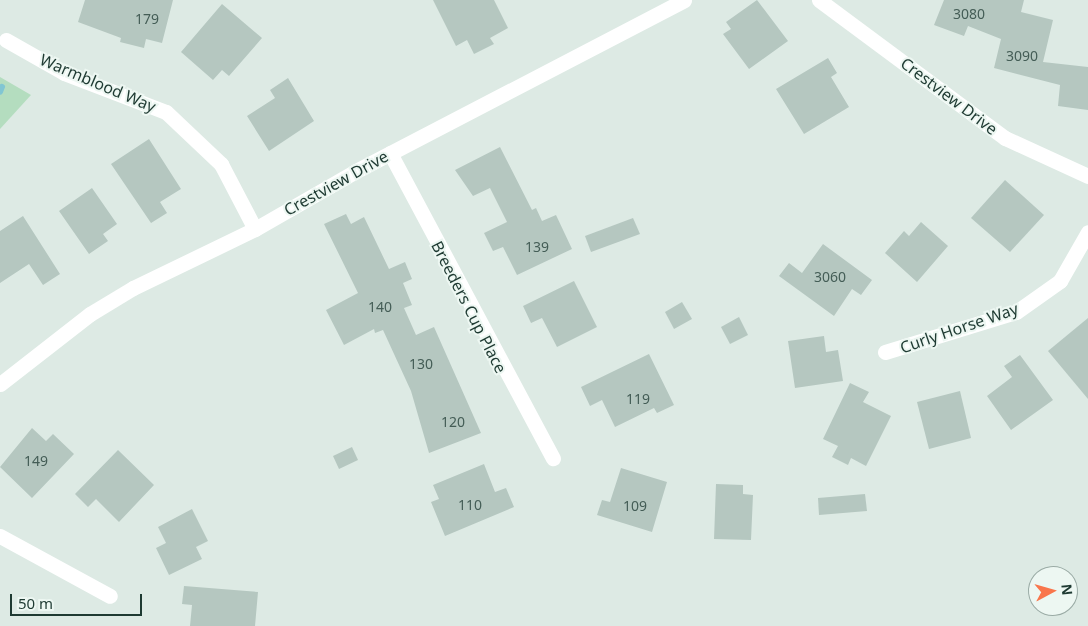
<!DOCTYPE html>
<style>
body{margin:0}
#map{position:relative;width:1088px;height:626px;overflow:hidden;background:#ddeae4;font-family:"Noto Sans",sans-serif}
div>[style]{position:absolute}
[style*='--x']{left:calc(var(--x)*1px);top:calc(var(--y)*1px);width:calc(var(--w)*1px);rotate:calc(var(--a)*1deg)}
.green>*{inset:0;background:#b4ddbf}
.stream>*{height:5.5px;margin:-2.75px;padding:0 2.75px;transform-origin:2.75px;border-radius:2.75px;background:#81c6d3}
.building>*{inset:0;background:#b5c7c0}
.minor>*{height:15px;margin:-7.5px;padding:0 7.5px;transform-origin:7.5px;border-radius:7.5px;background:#fff}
span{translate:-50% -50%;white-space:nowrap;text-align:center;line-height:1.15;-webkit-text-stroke:4px #edf7f2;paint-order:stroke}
.number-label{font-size:14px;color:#445d56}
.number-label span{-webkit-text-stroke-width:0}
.street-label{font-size:16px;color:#1e3a32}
.north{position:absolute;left:1028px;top:566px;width:50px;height:50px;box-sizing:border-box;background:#edf7f2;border:1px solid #9aaba5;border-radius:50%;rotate:84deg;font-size:14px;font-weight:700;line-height:20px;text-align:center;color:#1e3a32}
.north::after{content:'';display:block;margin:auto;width:18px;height:22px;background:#f9764c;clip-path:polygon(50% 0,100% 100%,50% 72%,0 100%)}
.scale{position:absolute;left:10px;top:594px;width:132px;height:22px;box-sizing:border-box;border:2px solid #1e3a32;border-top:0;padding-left:6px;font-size:15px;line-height:18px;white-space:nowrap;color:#1e3a32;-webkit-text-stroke:4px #edf7f2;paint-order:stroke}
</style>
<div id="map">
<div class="green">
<i style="clip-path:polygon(0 77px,31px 95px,0 129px)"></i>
</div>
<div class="stream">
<i style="--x:0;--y:92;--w:5;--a:-68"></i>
</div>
<div class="building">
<i style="clip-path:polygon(85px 0,173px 0,162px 43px,146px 39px,144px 48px,120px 42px,121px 38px,78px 22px)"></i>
<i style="clip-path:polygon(433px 0,494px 0,508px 28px,490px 38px,494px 44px,474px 54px,467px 40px,456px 46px)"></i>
<i style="clip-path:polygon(757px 0,788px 41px,749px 69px,723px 34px,731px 29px,726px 22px)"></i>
<i style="clip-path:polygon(944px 0,1024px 0,1021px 12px,1053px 20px,1043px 62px,1088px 67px,1088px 110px,1058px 106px,1060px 85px,994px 68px,1001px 39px,968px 26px,964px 36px,934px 25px)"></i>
<i style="clip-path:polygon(222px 4px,262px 38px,229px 76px,222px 70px,213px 80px,181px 52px)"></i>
<i style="clip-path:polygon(828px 58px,837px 73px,831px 77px,849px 107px,804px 134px,776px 89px)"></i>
<i style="clip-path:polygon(288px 78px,314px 121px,269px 151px,247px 116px,275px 98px,270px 90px)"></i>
<i style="clip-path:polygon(149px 139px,181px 189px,160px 202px,167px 213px,151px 223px,111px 164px)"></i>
<i style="clip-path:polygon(500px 147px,532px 210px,536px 208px,542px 221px,556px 215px,572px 249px,517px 275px,503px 247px,493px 251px,484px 233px,507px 222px,490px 188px,473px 196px,455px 170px)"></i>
<i style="clip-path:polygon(1005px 180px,1044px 215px,1010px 252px,971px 218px)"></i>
<i style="clip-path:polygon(92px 188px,117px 224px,103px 234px,108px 241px,89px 254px,59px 211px)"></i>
<i style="clip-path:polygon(346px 214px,351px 224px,364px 217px,389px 269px,405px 262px,412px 279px,403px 283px,412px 305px,404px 308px,416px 335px,434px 327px,481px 433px,429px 453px,411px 391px,383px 330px,375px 333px,374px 329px,344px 345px,326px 310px,358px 293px,324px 224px)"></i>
<i style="clip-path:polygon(23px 216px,60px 274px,43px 285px,29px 264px,0 283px,0 231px)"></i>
<i style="clip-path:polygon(633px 218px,640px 234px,591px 252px,585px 236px)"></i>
<i style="clip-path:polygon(921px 222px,948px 246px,917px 282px,885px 253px,904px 231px,909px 236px)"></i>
<i style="clip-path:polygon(823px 244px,872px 280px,861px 295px,852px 289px,834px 316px,779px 276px,789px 263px,802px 273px)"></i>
<i style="clip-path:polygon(574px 281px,597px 327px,557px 347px,542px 318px,531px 323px,523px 306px)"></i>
<i style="clip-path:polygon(682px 302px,692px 319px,674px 329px,665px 312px)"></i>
<i style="clip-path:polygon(739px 317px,748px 335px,730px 344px,721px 327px)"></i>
<i style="clip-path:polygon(1088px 318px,1088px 399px,1048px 351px)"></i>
<i style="clip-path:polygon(824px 336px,826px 352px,838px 350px,843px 381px,795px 388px,788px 341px)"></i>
<i style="clip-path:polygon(649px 354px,674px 405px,657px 413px,654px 408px,615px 427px,602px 400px,590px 406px,581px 387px)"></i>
<i style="clip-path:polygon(1020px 355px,1053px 400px,1011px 430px,987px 396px,1012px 377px,1004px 366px)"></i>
<i style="clip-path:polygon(850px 383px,869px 392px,863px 402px,891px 416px,866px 466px,851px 458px,848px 465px,832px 457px,838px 446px,823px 439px)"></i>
<i style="clip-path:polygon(960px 391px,971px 438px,929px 449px,917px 402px)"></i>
<i style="clip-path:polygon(32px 428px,46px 441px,53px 434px,74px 454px,32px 498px,0 467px)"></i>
<i style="clip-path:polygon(352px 447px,358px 460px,339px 469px,333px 456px)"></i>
<i style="clip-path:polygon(118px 450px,154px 485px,119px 522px,96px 499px,88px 507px,75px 494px)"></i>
<i style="clip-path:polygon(484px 464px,495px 492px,506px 488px,514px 507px,445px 536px,431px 502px,439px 499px,433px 485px)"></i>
<i style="clip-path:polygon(621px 468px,667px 482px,652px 532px,597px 515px,602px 500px,610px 502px)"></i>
<i style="clip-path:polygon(716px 484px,743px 485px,743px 494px,753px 495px,751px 540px,714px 539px)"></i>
<i style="clip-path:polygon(865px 494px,867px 511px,819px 515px,818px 498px)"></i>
<i style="clip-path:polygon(192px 509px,208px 541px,196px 547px,202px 559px,169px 575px,156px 548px,166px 543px,158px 527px)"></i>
<i style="clip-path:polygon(184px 586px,258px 592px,255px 626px,190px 626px,192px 605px,182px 604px)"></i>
</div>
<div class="minor">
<i style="--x:819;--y:0;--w:232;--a:36.6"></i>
<i style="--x:1005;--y:138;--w:91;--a:24.6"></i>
<i style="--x:6;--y:40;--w:67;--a:29.6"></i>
<i style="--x:64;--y:73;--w:109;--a:20.9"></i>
<i style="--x:166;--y:112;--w:76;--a:43.4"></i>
<i style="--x:221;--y:164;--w:73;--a:62.4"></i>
<i style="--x:390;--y:153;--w:346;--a:61.9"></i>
<i style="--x:885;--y:352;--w:137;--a:-17"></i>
<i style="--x:1016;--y:312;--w:54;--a:-35.2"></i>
<i style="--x:1060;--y:281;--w:56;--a:-60.3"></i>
<i style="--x:0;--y:384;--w:114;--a:-37.9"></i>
<i style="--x:90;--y:314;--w:50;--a:-31.2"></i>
<i style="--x:133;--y:288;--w:136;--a:-25.8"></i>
<i style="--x:255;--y:229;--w:114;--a:-29.9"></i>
<i style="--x:354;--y:172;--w:372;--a:-27.5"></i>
<i style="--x:0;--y:536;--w:125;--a:28.6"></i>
</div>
<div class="number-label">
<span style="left:969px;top:14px">3080</span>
<span style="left:147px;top:19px">179</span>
<span style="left:1022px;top:56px">3090</span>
<span style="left:537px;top:247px">139</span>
<span style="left:830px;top:277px">3060</span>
<span style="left:380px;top:307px">140</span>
<span style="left:421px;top:364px">130</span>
<span style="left:638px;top:399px">119</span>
<span style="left:453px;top:422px">120</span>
<span style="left:36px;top:461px">149</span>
<span style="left:470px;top:505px">110</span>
<span style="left:635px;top:506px">109</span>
</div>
<div class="street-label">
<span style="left:98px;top:83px;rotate:23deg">Warmblood Way</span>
<span style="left:949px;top:96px;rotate:37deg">Crestview Drive</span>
<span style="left:336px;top:183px;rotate:-29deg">Crestview Drive</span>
<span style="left:469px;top:307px;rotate:63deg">Breeders Cup Place</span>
<span style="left:959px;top:328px;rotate:-19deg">Curly Horse Way</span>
</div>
<div class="north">N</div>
<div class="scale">50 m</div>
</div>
